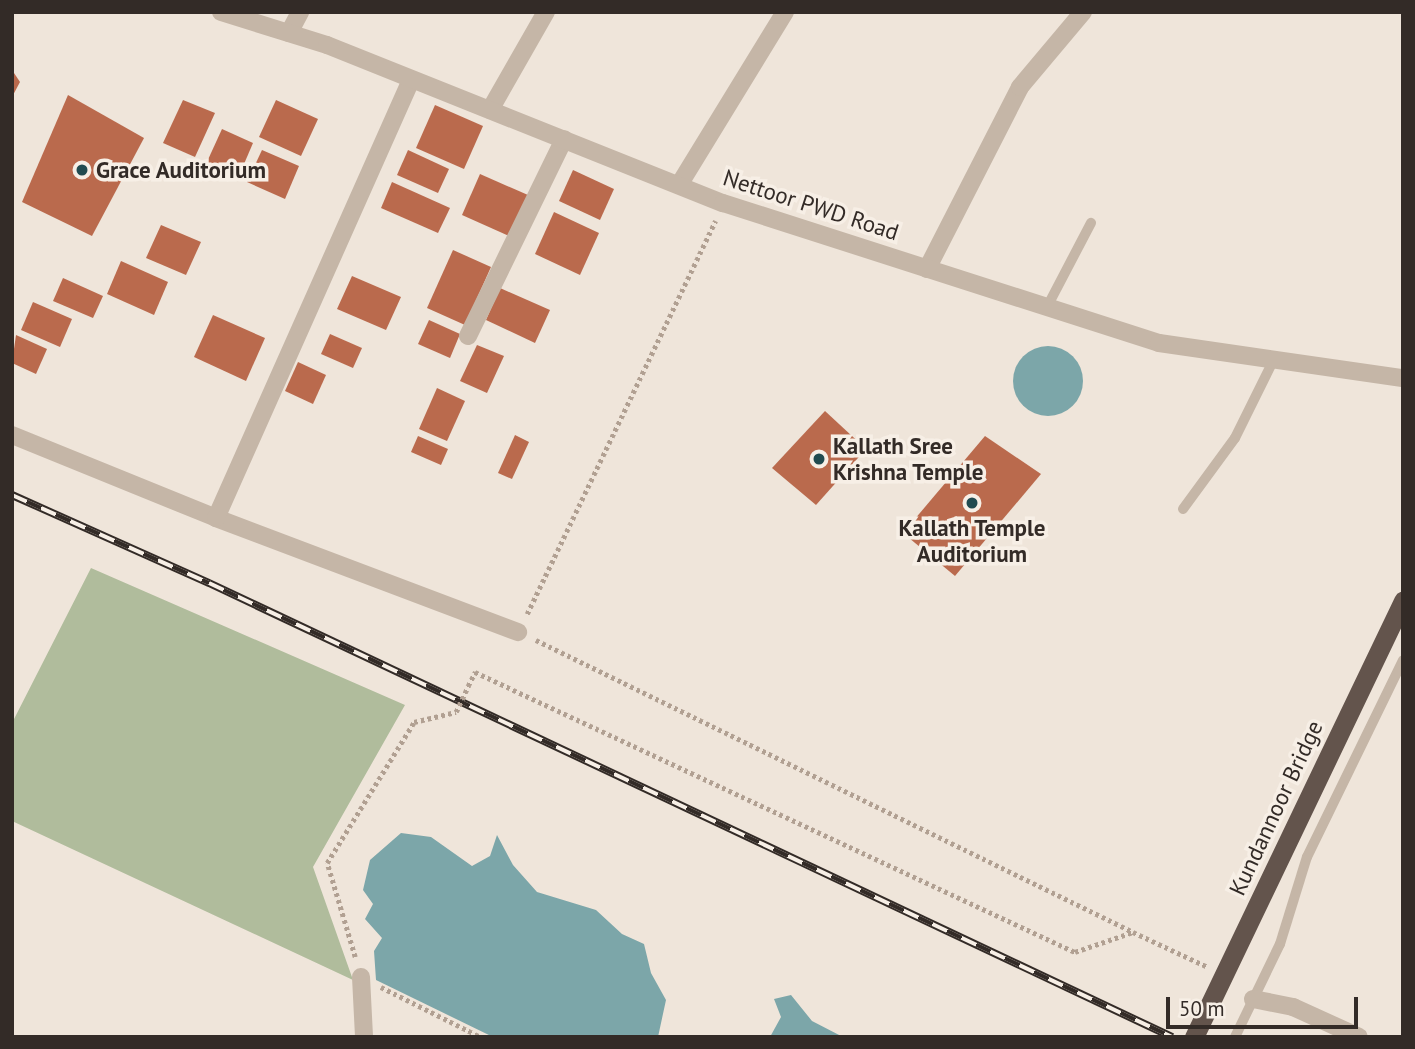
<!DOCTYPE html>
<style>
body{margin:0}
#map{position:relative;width:1415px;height:1049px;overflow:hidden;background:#efe5da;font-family:"PT Sans",sans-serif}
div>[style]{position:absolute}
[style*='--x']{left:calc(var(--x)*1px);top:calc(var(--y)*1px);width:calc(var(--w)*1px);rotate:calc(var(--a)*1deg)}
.green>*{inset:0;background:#b0bc9c}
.water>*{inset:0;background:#7ca6a9}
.round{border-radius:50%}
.building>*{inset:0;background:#ba6a4d}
.path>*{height:4.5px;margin-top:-2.25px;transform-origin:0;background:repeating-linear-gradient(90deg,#b1a092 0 3.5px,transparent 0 7px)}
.service>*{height:10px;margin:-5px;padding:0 5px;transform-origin:5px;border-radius:5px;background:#c5b6a7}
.minor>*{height:18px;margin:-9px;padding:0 9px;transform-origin:9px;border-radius:9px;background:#c5b6a7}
.tertiary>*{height:18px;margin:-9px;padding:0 9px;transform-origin:9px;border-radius:9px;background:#c5b6a7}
.rail>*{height:8px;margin-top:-4px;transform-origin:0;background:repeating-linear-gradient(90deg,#f7efe6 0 16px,#332b27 0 32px);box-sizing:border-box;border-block:2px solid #332b27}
.path-bridge>*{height:4.5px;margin-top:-2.25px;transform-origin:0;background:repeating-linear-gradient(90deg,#b1a092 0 3.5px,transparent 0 7px)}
.trunk-bridge>*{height:19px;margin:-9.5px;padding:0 9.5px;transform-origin:9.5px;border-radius:9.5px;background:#63544c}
.dots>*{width:19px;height:19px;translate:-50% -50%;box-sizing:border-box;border:4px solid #f7efe6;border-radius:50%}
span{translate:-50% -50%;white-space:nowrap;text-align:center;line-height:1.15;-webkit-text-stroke:7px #f7efe6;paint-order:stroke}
.poi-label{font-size:23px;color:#332b27;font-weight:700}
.left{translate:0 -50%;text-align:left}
.street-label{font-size:23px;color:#332b27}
.frame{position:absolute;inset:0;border:14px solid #332b27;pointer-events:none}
.scale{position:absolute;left:1166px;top:997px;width:192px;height:32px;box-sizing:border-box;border:4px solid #332b27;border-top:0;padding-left:9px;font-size:21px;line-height:24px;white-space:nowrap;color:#332b27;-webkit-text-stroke:5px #f7efe6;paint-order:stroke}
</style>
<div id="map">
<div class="green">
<i style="clip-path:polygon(91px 568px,405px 705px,313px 867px,353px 980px,12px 821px,12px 723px)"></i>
</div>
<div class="water">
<i class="round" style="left:1013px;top:346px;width:70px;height:70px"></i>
<i style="clip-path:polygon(401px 833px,431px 837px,472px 866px,490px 856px,497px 835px,513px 865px,537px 892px,596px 910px,622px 934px,644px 944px,651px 973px,666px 1000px,658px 1037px,493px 1037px,376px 980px,374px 951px,382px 938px,365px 919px,373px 904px,363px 890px,370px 860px)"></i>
<i style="clip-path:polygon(791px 995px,812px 1021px,843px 1037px,770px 1037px,781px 1017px,774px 999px)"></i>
</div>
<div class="building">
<i style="clip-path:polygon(12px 70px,20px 82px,12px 97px)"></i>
<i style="clip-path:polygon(68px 95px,144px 138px,92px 236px,22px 202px)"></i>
<i style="clip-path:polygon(183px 100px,215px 113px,195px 157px,163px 143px)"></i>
<i style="clip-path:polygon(276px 100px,318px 119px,301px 156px,259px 137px)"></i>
<i style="clip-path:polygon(435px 105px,483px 126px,464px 169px,416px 148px)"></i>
<i style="clip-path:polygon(222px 129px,253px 143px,238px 178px,206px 164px)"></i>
<i style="clip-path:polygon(262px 150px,299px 166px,285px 199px,247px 182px)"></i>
<i style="clip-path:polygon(408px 150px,449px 169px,438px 193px,397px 175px)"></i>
<i style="clip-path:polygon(573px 170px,614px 189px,600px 220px,559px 201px)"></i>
<i style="clip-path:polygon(480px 174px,528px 195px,509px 236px,462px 215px)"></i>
<i style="clip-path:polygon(392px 182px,450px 208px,438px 233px,381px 208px)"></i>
<i style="clip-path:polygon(554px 212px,599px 233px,580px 275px,535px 254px)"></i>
<i style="clip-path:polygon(161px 225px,201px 242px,186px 275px,146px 258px)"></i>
<i style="clip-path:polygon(453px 250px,491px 267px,465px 325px,427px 308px)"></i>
<i style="clip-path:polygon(121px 261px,168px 282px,154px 315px,107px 294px)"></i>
<i style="clip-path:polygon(352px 276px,401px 297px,386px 330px,337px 309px)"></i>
<i style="clip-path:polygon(63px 278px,103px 296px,93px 318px,53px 301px)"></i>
<i style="clip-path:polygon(500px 288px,550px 310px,535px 343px,486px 320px)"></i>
<i style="clip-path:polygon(33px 302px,72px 319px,60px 347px,21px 330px)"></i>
<i style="clip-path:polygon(213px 315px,265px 338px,246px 381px,194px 357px)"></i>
<i style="clip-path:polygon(429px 320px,460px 334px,450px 358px,418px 344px)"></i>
<i style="clip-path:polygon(330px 334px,362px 348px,353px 368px,321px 354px)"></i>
<i style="clip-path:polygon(16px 335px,47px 349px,36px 374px,12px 363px)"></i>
<i style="clip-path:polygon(477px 345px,504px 356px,487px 393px,460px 381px)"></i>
<i style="clip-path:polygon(298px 362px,326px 375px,313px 404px,285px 391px)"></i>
<i style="clip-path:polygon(437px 388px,465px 401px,447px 441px,419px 429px)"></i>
<i style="clip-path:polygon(825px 411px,866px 449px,816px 505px,772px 468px)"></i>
<i style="clip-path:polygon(515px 435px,529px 442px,512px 479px,498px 473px)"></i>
<i style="clip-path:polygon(418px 436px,448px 449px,441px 465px,411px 452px)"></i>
<i style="clip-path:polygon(985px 436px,1041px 474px,955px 576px,903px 533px)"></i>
</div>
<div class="path">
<i style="--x:527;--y:614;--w:436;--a:-64.4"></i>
<i style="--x:536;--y:640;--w:665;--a:26.06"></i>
<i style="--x:468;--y:686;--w:16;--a:-63"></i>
<i style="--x:475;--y:672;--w:662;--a:25.02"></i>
<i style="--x:1075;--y:952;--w:61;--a:-19"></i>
<i style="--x:1133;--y:932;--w:81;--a:25"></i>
<i style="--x:355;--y:957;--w:98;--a:-106.6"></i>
<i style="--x:327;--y:863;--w:166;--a:-58.3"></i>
<i style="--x:414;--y:722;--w:43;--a:-13.4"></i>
<i style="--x:381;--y:987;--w:112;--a:26.6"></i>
</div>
<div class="service">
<i style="--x:1047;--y:307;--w:95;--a:-62.4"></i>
<i style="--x:1183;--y:509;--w:88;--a:-53.8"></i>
<i style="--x:1235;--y:438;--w:88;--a:-63.7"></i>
<i style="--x:1235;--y:1037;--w:103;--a:-64.2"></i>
<i style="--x:1280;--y:944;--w:91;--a:-72.8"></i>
<i style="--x:1307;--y:857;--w:219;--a:-64"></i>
</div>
<div class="minor">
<i style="--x:289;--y:33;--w:24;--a:-62"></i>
<i style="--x:490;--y:110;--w:113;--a:-60.3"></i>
<i style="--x:679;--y:185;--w:203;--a:-58.5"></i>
<i style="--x:927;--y:269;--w:204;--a:-62.9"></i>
<i style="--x:1020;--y:87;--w:98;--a:-50"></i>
<i style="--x:468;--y:336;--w:219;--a:-64"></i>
<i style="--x:12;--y:435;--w:220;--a:22.1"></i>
<i style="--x:216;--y:518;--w:323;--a:20.7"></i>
<i style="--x:216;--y:518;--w:480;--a:-66"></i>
<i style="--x:361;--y:977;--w:60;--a:87.1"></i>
<i style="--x:1253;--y:999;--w:41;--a:11.3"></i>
<i style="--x:1293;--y:1007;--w:72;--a:24.4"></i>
</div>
<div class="tertiary">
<i style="--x:221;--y:12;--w:111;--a:17.3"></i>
<i style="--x:327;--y:45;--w:426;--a:21.8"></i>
<i style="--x:723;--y:203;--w:458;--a:17.8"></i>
<i style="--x:1159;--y:343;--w:246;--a:8.2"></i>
</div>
<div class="rail">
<i style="--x:12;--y:495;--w:216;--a:24.1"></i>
<i style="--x:209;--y:583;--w:1065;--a:25.24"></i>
</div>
<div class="path-bridge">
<i style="--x:456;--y:712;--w:29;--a:-65"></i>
</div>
<div class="trunk-bridge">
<i style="--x:1194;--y:1037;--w:484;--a:-64.4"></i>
</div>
<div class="dots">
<i style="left:82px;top:170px;background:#214b50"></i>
<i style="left:819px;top:459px;background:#214b50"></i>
<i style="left:972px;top:503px;background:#214b50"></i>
</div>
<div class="poi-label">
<span class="left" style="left:96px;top:170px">Grace Auditorium</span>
<span class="left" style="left:833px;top:459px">Kallath Sree<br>Krishna Temple</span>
<span style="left:972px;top:541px">Kallath Temple<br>Auditorium</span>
</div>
<div class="street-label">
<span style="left:811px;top:205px;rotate:18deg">Nettoor PWD Road</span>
<span style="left:1276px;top:808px;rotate:-65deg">Kundannoor Bridge</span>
</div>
<div class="frame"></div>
<div class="scale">50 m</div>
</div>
